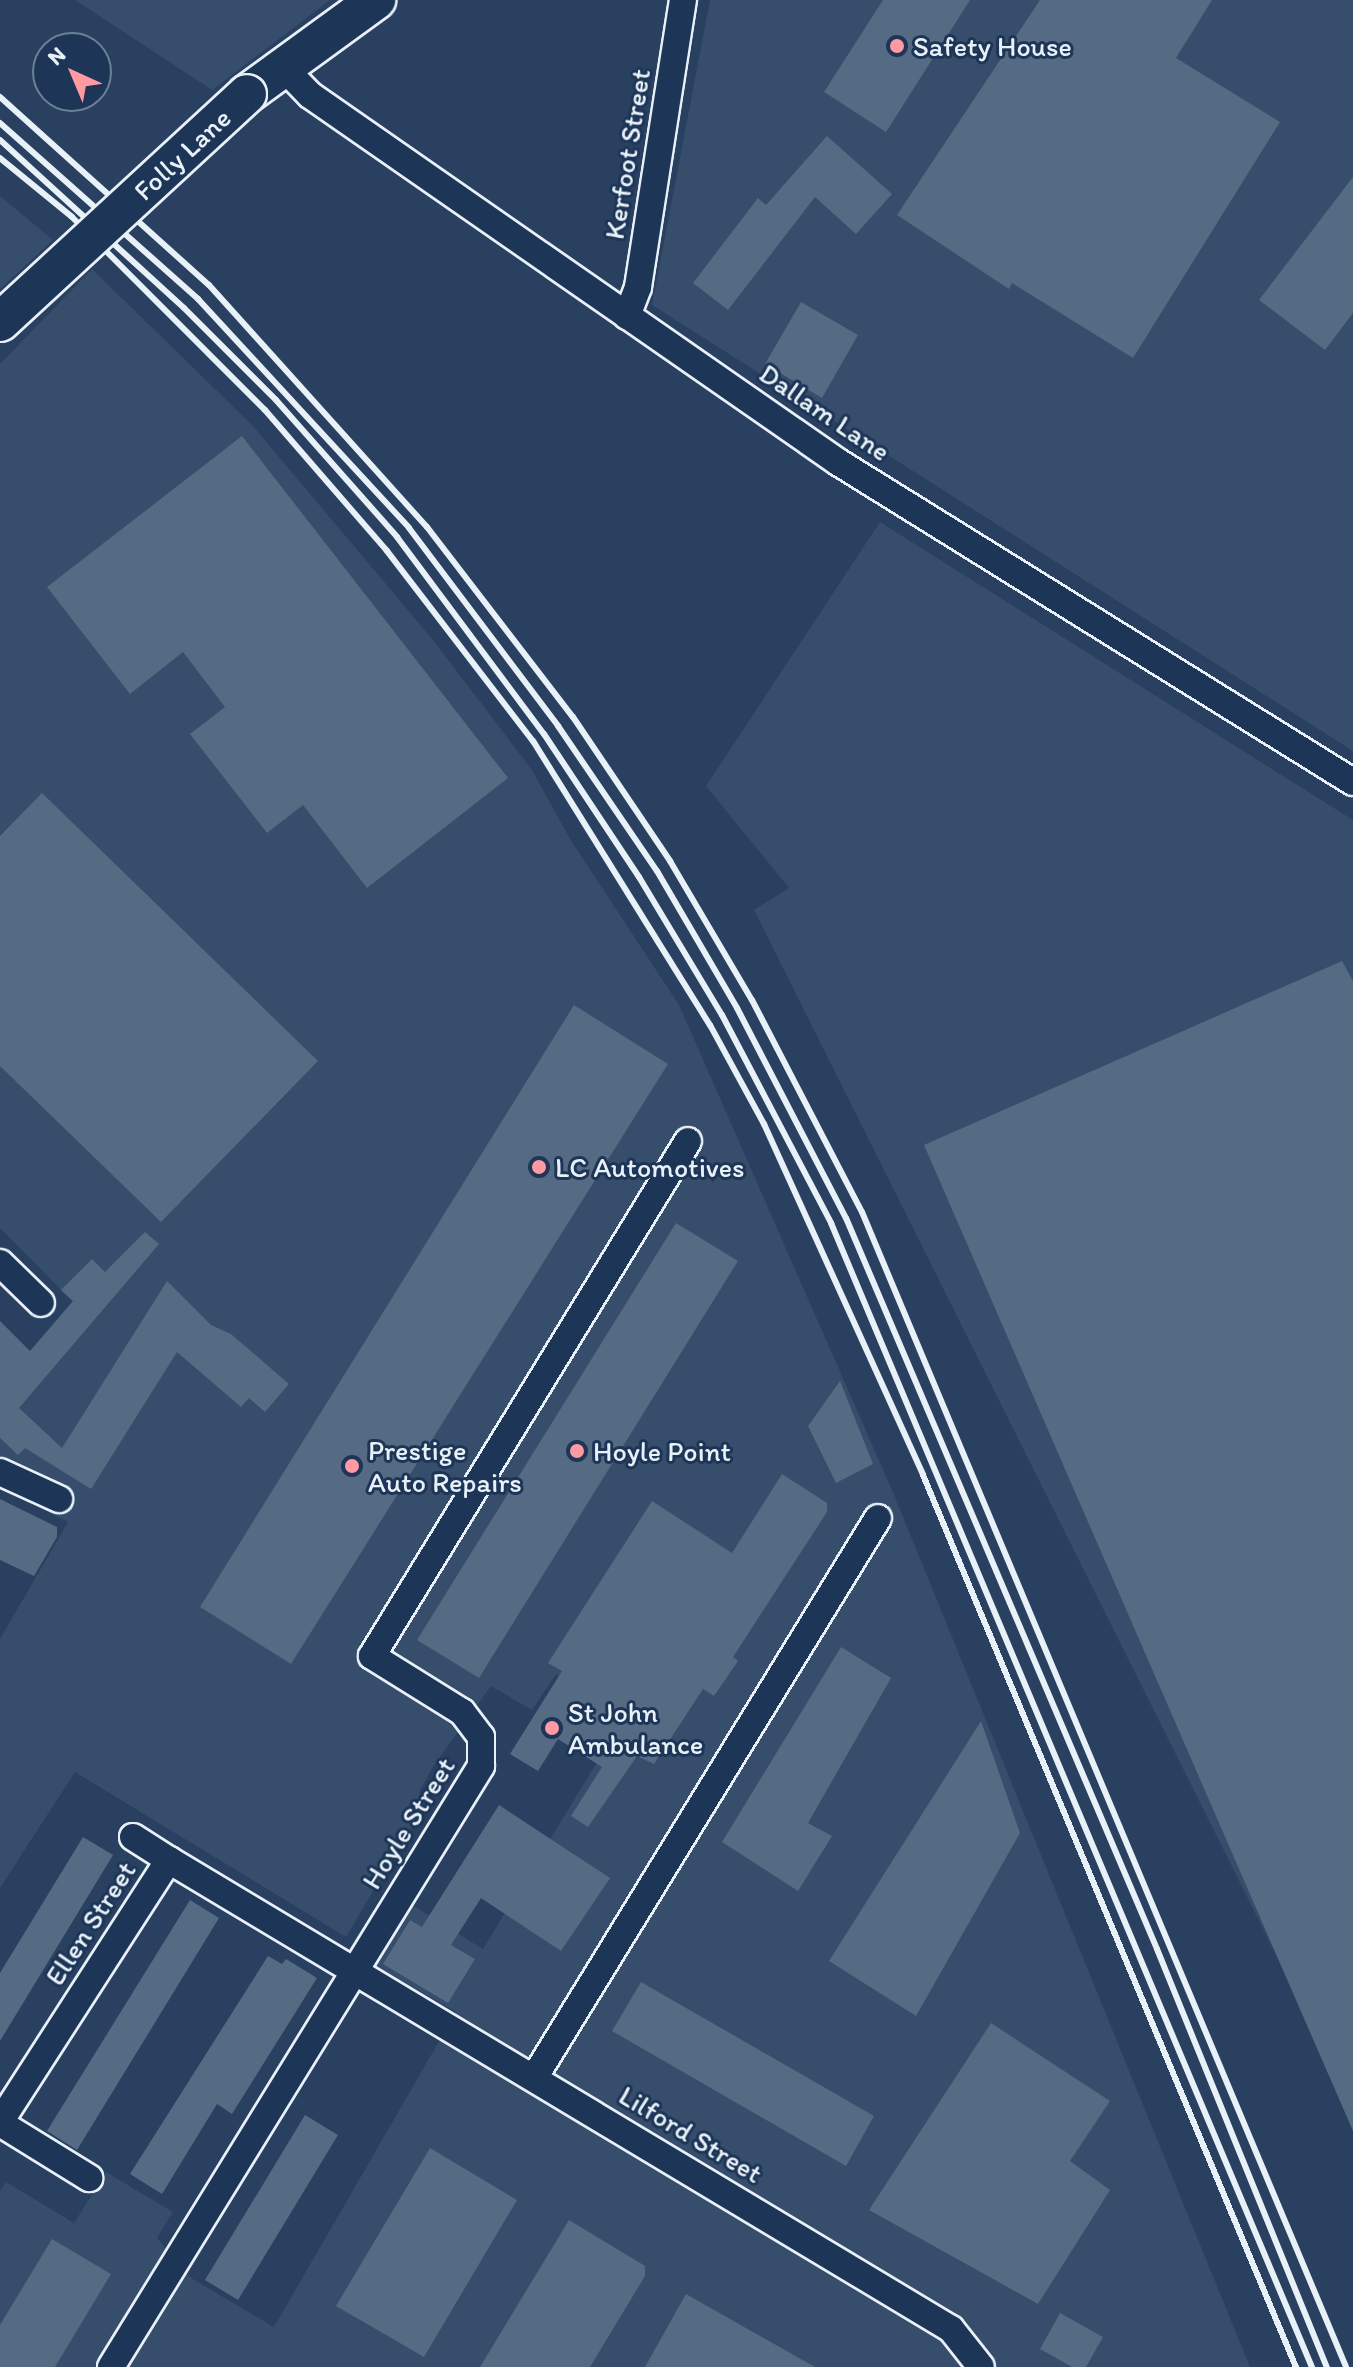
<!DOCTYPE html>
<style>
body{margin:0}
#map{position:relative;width:1353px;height:2367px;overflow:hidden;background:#294061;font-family:Itim,sans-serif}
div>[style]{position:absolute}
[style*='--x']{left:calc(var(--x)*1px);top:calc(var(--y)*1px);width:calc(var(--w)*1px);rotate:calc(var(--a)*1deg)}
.built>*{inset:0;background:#364d6b}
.building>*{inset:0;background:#556a83}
.roads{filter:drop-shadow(2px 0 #e8f1f8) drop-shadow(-2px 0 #e8f1f8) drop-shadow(0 2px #e8f1f8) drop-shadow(0 -2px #e8f1f8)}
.street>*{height:26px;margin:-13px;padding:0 13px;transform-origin:13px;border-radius:13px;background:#1d3557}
.secondary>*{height:38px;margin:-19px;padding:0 19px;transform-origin:19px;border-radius:19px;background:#1d3557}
.rail>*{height:6px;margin:-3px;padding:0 3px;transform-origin:3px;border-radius:3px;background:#e8f1f8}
.bridges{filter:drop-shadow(2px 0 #e8f1f8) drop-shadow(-2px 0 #e8f1f8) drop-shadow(0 2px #e8f1f8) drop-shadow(0 -2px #e8f1f8)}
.secondary-bridge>*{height:38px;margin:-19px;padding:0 19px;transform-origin:19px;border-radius:19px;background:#1d3557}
.dots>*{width:22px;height:22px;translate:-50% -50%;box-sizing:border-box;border:4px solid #1d3557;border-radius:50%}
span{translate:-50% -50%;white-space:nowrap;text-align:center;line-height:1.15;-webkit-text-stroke:6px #1d3557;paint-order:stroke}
.poi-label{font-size:28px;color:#e8f1f8}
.left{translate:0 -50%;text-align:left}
.street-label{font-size:28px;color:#e8f1f8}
.north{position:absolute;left:32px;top:32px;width:80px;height:80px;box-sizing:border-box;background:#1d3557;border:2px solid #6e8097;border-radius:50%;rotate:316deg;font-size:22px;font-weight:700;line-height:32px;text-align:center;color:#e8f1f8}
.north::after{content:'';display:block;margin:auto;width:28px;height:36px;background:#ff9aa2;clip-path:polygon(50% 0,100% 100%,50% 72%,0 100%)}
</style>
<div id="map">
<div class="built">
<i style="clip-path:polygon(75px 0,330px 0,212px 90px)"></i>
<i style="clip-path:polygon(710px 0,1353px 0,1353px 751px,652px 305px)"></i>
<i style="clip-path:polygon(0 196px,53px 240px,0 289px)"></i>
<i style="clip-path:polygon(92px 269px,253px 426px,433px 640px,532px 770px,570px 839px,679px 1005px,892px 1490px,1250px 2367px,0 2367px,0 2191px,6px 2182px,74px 2223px,106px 2172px,173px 2212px,157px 2238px,191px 2278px,274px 2327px,456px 2012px,373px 1964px,409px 1903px,483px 1949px,624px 1718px,556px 1674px,532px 1710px,491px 1686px,434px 1765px,419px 1792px,425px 1804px,346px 1937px,75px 1772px,0 1888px,0 1639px,68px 1522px,0 1488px,0 1382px,75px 1304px,0 1228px,0 364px)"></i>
<i style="clip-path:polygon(880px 522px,1353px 820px,1353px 2109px,754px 910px,789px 888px,706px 786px)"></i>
</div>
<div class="building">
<i style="clip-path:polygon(883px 0,970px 0,886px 132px,824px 92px)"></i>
<i style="clip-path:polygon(1040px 0,1212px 0,1176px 58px,1280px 122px,1133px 358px,1012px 283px,1009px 289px,897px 215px)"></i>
<i style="clip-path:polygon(827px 136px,892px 194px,856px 234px,815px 197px,728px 310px,693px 283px,758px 198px,766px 205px)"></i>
<i style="clip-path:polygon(1353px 177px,1353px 313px,1325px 350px,1259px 300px)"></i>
<i style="clip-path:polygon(801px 302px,858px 335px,822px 398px,765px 364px)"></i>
<i style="clip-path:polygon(242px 436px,508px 778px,367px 888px,303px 805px,267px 833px,190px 734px,225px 707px,183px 652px,130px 694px,47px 587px)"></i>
<i style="clip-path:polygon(42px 793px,318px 1061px,161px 1222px,0 1066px,0 836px)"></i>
<i style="clip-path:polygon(1342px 961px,1353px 981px,1353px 2131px,924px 1145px)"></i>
<i style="clip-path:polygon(574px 1005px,668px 1064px,291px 1664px,200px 1607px)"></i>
<i style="clip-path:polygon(676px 1223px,738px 1261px,479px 1678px,417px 1640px)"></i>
<i style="clip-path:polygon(145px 1232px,159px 1244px,19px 1408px,62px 1448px,167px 1281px,211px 1325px,231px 1334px,289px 1384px,265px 1412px,249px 1398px,241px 1407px,177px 1352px,91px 1489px,25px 1448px,18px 1455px,0 1438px,0 1321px,30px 1351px,73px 1301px,61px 1290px,92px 1259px,105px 1272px)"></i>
<i style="clip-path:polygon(840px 1381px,873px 1464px,836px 1483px,808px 1426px)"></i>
<i style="clip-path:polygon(782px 1474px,827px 1503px,827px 1512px,733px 1657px,738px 1661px,714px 1696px,703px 1689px,654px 1764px,637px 1756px,588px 1827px,571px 1816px,602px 1767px,558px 1739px,538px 1771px,510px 1754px,562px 1671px,548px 1663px,652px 1501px,732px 1553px)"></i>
<i style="clip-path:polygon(0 1499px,57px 1527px,57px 1537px,34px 1576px,0 1560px)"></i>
<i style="clip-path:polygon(841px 1647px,891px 1678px,808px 1823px,832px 1836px,798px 1891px,722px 1842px)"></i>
<i style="clip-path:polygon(981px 1721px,1020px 1833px,916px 2016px,829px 1961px)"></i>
<i style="clip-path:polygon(499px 1805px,610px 1878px,561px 1951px,481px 1898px,451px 1945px,475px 1959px,448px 2003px,383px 1964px,410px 1920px,422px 1927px)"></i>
<i style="clip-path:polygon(83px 1837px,113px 1855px,0 2041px,0 1973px)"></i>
<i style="clip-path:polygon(190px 1900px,219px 1918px,77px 2150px,47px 2131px)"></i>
<i style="clip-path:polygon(268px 1956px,282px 1964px,286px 1959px,317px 1978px,232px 2114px,217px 2104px,162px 2194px,130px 2174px)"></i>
<i style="clip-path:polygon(641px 1982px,874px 2116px,846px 2166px,612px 2031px)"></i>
<i style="clip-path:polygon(991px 2023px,1110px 2101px,1070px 2161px,1110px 2190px,1038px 2304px,869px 2210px)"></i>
<i style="clip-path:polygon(305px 2115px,338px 2135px,238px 2300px,205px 2280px)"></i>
<i style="clip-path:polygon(430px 2148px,517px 2200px,424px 2357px,336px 2306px)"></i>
<i style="clip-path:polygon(569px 2220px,645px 2266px,645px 2276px,590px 2367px,480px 2367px)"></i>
<i style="clip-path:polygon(52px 2239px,111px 2274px,55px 2367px,0 2367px,0 2325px)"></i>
<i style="clip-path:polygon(686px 2294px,815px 2367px,645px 2367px)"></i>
<i style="clip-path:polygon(1060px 2313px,1103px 2337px,1086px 2367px,1072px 2367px,1040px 2349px)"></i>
</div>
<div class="roads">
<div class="street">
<i style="--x:282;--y:66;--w:40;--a:46"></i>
<i style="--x:310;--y:95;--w:643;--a:34.8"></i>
<i style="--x:838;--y:462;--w:606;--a:31.86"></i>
<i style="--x:627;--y:316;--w:31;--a:-69"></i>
<i style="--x:638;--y:287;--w:291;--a:-81.1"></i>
<i style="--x:0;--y:1263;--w:57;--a:44.3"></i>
<i style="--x:0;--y:1472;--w:65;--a:24.6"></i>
<i style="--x:133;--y:1837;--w:43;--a:32.6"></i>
<i style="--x:534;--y:2078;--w:657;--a:-58.44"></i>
<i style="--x:0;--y:2122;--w:312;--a:-57.2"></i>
<i style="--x:169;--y:1860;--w:912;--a:30.95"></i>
<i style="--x:951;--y:2329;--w:48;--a:51.7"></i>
<i style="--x:0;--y:2123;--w:105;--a:31.7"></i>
<i style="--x:111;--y:2367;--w:706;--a:-58.38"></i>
<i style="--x:481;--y:1766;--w:29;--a:-90"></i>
<i style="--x:481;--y:1737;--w:31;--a:-127"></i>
<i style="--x:462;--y:1712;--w:106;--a:-148.1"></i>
<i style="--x:372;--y:1656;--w:604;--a:-58.47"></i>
</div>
<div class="secondary">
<i style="--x:247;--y:94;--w:160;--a:-36.1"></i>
</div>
</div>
<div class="rail">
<i style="--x:0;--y:97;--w:281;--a:42"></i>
<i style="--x:209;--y:285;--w:326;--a:48"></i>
<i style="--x:427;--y:527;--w:240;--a:52.5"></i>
<i style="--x:573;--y:717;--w:174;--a:56"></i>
<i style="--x:670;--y:861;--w:161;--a:59.5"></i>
<i style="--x:752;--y:1000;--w:239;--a:62.6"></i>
<i style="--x:862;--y:1212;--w:1252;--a:67.26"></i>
<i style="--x:0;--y:123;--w:265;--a:41.6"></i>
<i style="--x:198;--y:299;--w:311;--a:47.3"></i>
<i style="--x:409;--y:528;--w:248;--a:53"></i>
<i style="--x:558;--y:726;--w:176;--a:55.7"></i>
<i style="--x:657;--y:871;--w:159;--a:59.7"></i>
<i style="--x:737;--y:1008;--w:237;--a:62.6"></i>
<i style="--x:846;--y:1218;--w:794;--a:66.95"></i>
<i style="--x:1157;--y:1949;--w:451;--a:67.9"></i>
<i style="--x:0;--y:140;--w:249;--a:42.4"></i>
<i style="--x:184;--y:308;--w:130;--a:45"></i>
<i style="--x:276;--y:400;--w:183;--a:48.5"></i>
<i style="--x:397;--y:537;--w:246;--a:53.3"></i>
<i style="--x:544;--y:734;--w:172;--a:56.4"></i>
<i style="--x:639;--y:877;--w:161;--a:59"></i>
<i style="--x:722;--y:1015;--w:235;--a:62.3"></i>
<i style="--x:831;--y:1223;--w:1241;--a:67.2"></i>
<i style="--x:0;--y:158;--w:93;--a:39.3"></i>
<i style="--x:72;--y:217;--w:273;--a:45"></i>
<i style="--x:265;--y:410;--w:186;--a:49.1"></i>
<i style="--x:387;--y:551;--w:240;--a:52.5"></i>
<i style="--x:533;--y:741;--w:335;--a:58.1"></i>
<i style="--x:710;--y:1025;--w:113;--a:61.4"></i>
<i style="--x:764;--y:1124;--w:385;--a:65.6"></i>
<i style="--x:923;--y:1475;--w:967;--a:67.31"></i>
</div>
<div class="bridges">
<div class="secondary-bridge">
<i style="--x:0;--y:322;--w:336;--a:-42.7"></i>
</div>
</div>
<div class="dots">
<i style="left:897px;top:46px;background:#ff9aa2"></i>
<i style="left:539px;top:1167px;background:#ff9aa2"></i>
<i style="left:577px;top:1451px;background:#ff9aa2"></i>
<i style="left:352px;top:1466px;background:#ff9aa2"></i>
<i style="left:552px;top:1728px;background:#ff9aa2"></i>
</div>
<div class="poi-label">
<span class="left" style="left:913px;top:46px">Safety House</span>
<span class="left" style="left:555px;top:1167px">LC Automotives</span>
<span class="left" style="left:368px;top:1466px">Prestige<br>Auto Repairs</span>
<span class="left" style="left:593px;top:1451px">Hoyle Point</span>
<span class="left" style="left:568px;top:1728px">St John<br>Ambulance</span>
</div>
<div class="street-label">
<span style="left:182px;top:154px;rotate:-43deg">Folly Lane</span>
<span style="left:627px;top:154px;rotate:-81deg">Kerfoot Street</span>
<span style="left:825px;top:412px;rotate:34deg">Dallam Lane</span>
<span style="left:408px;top:1823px;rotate:-58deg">Hoyle Street</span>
<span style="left:90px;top:1923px;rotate:-57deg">Ellen Street</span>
<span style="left:691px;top:2134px;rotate:31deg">Lilford Street</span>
</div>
<div class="north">N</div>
</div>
